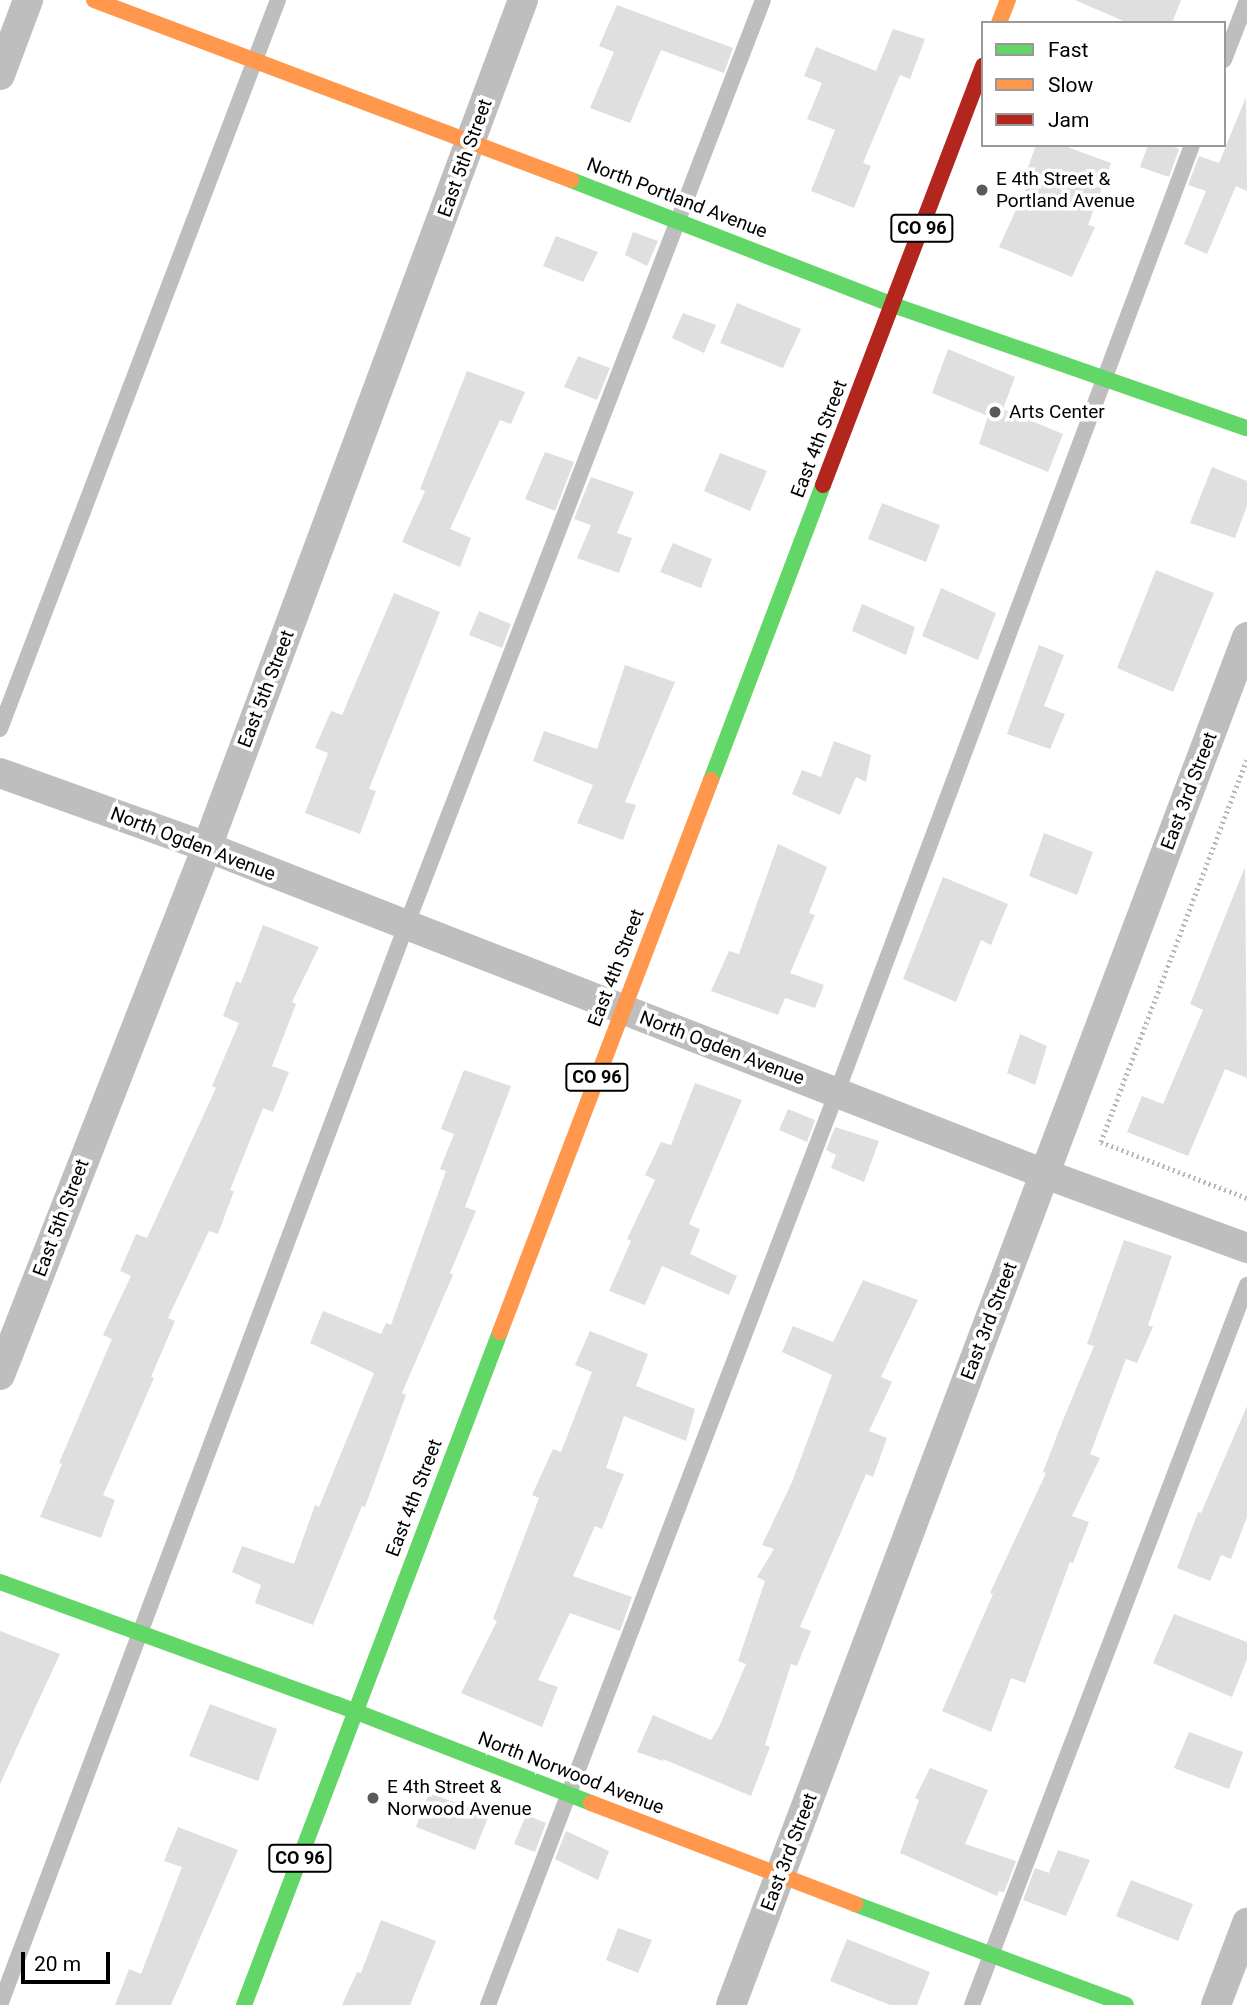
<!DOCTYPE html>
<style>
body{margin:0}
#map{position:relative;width:1247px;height:2005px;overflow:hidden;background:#fff;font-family:Roboto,sans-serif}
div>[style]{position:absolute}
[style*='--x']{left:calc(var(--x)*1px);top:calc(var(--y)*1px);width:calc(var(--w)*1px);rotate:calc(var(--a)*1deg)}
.building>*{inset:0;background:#dfdfdf}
.path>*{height:4.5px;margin-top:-2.25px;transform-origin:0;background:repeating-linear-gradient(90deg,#b9b9b9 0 2px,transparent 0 5.5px)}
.lane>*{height:16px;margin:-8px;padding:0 8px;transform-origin:8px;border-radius:8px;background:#bebebe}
.street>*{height:30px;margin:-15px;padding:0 15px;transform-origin:15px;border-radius:15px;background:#bebebe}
.fast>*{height:16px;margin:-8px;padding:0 8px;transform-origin:8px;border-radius:8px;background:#63d668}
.slow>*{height:16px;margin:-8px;padding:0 8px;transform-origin:8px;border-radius:8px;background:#ff974d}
.jam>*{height:16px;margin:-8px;padding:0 8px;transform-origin:8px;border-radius:8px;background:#b3261e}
.dots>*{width:19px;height:19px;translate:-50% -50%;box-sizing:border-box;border:4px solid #fff;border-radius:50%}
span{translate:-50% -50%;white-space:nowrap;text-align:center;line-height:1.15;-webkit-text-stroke:7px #fff;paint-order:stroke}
.shield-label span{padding:2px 5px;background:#fff;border:2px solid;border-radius:5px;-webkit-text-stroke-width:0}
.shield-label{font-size:18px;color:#000;font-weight:700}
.street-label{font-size:19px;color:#000}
.poi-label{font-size:19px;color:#000}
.left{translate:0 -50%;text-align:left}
.legend{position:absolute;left:981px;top:21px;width:245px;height:126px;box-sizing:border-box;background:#fff;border:2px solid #999;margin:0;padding:9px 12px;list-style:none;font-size:21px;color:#000}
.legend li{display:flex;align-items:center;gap:14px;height:35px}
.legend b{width:35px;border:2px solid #999}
.scale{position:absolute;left:21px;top:1952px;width:89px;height:32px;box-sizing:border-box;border:4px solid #000;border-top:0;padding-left:9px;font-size:21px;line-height:24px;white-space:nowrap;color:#000;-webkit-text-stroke:5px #fff;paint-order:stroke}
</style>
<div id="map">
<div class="building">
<i style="clip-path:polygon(1075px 0,1181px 0,1172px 23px,1128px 23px)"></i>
<i style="clip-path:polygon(617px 5px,733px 48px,724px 73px,661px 50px,630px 123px,590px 108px,614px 52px,599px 46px)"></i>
<i style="clip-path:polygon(893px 29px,925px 39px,910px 79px,900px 75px,863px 163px,871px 166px,854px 208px,811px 191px,835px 130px,807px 119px,822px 83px,804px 76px,816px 47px,876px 71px)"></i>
<i style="clip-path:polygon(1246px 97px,1247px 191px,1236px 186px,1207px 254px,1184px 244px,1206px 191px,1188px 185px,1199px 156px,1219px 163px)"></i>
<i style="clip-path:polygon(1036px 145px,1062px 145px,1111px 163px,1088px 225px,1095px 227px,1072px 277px,999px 247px,1032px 175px,1026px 173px)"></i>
<i style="clip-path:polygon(1148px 145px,1169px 145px,1179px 149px,1169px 177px,1140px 167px)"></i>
<i style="clip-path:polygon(633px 232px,658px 241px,647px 266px,625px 255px)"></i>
<i style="clip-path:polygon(556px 236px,598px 252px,583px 282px,543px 266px)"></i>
<i style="clip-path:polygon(737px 303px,801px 329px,783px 368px,720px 343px)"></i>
<i style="clip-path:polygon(683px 313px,716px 325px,704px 353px,672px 338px)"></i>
<i style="clip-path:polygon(948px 349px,1015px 377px,1003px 409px,1063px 434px,1048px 472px,979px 444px,988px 416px,932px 393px)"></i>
<i style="clip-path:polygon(578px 356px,610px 368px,597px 400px,564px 387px)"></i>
<i style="clip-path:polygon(467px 371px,525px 392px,511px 424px,500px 420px,450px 529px,471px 538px,460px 567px,402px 542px,425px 491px,420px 489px)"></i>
<i style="clip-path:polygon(545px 452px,574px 462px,555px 511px,525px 499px)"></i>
<i style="clip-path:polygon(720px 453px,767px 471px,750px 511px,704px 491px)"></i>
<i style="clip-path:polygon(1212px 467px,1247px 481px,1247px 506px,1235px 538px,1190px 523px)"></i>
<i style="clip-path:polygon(591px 477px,634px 492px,617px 533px,632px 538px,619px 573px,577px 558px,591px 525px,574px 519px)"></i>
<i style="clip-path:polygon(882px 503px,940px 525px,926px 562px,868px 539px)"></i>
<i style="clip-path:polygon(673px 543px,712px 559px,701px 588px,660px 572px)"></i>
<i style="clip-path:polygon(1156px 570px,1214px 593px,1173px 692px,1117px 668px)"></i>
<i style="clip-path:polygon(941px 588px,996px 613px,978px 660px,922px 636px)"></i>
<i style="clip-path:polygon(394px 593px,440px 612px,369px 789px,376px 791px,360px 834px,305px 813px,328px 753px,315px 748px,331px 711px,342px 715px)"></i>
<i style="clip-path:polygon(862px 604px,915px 627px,906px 655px,852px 631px)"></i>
<i style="clip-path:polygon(479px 611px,511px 624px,502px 648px,469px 635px)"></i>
<i style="clip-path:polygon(1039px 645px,1064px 655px,1044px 706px,1065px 714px,1050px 749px,1007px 734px)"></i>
<i style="clip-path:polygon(625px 665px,675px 682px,625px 802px,636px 805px,623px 840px,577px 823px,593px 785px,533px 761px,544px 731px,597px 749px)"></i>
<i style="clip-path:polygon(834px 741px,871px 755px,866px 782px,856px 777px,840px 815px,792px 794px,802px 770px,821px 777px)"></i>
<i style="clip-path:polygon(1044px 833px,1093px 852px,1077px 895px,1029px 876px)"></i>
<i style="clip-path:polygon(778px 844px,827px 867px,809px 913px,815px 915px,790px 973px,824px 985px,815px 1008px,785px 998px,778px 1015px,711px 991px,729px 951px,739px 954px)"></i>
<i style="clip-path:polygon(1245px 867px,1247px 1078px,1225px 1069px,1188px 1156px,1127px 1132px,1142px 1096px,1163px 1104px,1203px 1010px,1190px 1004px)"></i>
<i style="clip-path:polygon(943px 877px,1008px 904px,991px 945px,981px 940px,956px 1002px,903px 979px)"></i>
<i style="clip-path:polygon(263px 925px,319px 947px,292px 1002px,296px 1004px,272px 1066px,289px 1072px,273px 1112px,263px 1108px,230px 1190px,234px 1191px,218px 1234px,209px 1231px,168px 1318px,175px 1321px,151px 1377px,154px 1378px,103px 1495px,115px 1500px,101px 1538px,40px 1517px,62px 1464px,59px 1463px,112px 1339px,103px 1335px,131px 1276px,120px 1271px,136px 1234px,147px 1238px,216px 1088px,212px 1086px,239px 1023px,223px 1016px,236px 981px,241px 983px)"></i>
<i style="clip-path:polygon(1020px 1034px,1047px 1046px,1035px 1085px,1007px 1073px)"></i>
<i style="clip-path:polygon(464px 1070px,511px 1086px,465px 1207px,476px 1211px,450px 1273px,453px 1275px,402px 1393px,406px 1395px,365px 1507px,362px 1506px,313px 1625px,255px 1603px,261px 1585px,232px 1572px,242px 1546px,294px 1564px,315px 1505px,319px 1507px,374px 1373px,310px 1343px,323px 1311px,381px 1334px,386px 1323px,391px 1325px,446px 1171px,440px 1169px,454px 1134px,441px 1129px)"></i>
<i style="clip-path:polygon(695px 1083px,742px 1100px,689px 1224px,700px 1229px,690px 1254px,737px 1276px,729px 1295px,662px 1266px,645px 1305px,609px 1291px,631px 1241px,627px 1239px,655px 1180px,645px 1175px,661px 1142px,671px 1145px)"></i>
<i style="clip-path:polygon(788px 1109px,815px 1120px,807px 1142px,779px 1130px)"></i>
<i style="clip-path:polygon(835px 1127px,879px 1141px,864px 1182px,831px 1168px,836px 1155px,826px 1150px)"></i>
<i style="clip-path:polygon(1124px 1240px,1172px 1256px,1148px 1325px,1153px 1327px,1137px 1363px,1126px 1359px,1090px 1454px,1100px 1458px,1072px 1516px,1089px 1522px,1073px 1563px,1070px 1562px,1025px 1683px,1011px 1678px,991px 1732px,942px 1711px,993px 1594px,990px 1593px,1046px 1473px,1043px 1472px,1063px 1420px,1094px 1346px,1087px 1344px)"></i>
<i style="clip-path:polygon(863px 1280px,918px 1300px,881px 1377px,892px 1382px,869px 1431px,887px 1438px,873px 1477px,866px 1474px,800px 1627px,811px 1631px,797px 1666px,791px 1664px,765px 1745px,770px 1747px,751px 1796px,663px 1759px,663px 1761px,637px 1752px,653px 1715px,711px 1740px,719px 1727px,746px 1664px,738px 1661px,765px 1581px,757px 1577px,774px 1549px,762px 1545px,792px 1482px,832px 1375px,782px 1352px,793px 1326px,833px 1342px)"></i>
<i style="clip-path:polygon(590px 1331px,648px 1354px,636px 1386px,695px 1409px,686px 1441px,624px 1416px,606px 1468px,624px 1474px,602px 1529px,595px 1526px,573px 1576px,632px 1597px,620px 1631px,570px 1613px,538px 1680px,558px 1687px,542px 1727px,461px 1693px,497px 1621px,493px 1619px,539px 1498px,532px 1495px,553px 1449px,561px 1452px,592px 1372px,575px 1365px)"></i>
<i style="clip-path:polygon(1247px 1406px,1247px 1517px,1231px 1559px,1221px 1555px,1210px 1581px,1177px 1568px,1198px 1512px,1201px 1513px)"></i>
<i style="clip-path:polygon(1174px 1614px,1247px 1642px,1247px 1659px,1232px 1697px,1153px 1663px)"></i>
<i style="clip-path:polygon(0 1631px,60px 1654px,0 1784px)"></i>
<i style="clip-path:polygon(210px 1704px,277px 1729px,258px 1781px,189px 1756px)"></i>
<i style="clip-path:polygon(1189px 1732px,1243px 1752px,1229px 1789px,1174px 1768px)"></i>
<i style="clip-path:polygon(930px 1768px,988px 1790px,965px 1844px,1016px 1861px,1004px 1892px,999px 1891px,997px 1896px,900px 1853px,919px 1800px,915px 1798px)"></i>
<i style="clip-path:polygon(429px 1793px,489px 1815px,475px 1850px,416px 1827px)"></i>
<i style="clip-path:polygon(526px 1815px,546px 1823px,535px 1852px,514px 1844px)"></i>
<i style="clip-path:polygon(178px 1827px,238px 1850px,171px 2005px,115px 2005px,129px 1969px,141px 1974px,182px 1867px,164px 1861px)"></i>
<i style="clip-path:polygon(566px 1831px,609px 1851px,598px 1880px,555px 1859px)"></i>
<i style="clip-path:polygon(1058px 1850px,1090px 1860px,1066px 1916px,1023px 1900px,1035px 1868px,1049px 1873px)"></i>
<i style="clip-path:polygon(1131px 1880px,1193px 1904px,1178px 1941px,1116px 1916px)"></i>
<i style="clip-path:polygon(381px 1920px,436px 1941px,410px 2005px,342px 2005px,357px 1972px,361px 1973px)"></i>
<i style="clip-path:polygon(618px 1928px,652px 1940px,638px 1973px,606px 1960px)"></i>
<i style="clip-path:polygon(847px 1939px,930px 1972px,917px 2005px,890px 2005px,830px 1981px)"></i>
</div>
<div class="path">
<i style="--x:1247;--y:760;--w:409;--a:110.9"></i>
<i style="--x:1101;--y:1142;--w:156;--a:21"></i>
</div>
<div class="lane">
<i style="--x:1224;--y:60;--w:64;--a:-69"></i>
<i style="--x:0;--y:729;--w:780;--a:-69.13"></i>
<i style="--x:0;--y:2005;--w:1153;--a:-69.38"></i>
<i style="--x:406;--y:926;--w:992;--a:-68.92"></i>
<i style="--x:488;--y:2005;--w:977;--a:-69.08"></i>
<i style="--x:837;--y:1092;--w:1011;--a:-69.45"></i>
<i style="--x:972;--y:2005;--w:771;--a:-69.1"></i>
</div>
<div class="street">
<i style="--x:0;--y:75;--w:80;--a:-69.5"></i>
<i style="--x:0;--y:773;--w:220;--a:19.7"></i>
<i style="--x:207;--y:847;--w:900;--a:21.32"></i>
<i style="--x:1045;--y:1174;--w:215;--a:20.1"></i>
<i style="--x:0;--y:1375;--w:567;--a:-68.59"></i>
<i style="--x:207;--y:847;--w:904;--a:-69.54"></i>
<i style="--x:731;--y:2005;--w:1462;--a:-69.33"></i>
<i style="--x:1216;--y:2005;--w:88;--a:-69.3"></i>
</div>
<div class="fast">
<i style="--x:571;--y:180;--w:345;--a:21.2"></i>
<i style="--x:893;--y:305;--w:375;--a:19.2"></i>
<i style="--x:711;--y:780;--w:316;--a:-69.2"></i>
<i style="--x:0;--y:1582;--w:357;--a:20"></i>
<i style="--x:336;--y:1704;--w:274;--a:21.2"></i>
<i style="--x:855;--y:1904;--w:289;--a:20.4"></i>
<i style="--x:244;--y:2005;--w:720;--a:-69.17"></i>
</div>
<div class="slow">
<i style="--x:94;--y:0;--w:510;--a:20.67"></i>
<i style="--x:999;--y:23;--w:25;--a:-69"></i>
<i style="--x:500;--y:1332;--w:591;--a:-69.08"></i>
<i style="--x:591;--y:1803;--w:283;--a:20.9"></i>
</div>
<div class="jam">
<i style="--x:823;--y:485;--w:449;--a:-69.1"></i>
</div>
<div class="dots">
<i style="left:982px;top:190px;background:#595959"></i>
<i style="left:995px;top:412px;background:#595959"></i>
<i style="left:373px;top:1798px;background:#595959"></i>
</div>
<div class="shield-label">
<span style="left:922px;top:228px">CO 96</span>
<span style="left:597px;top:1077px">CO 96</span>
<span style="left:300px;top:1858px">CO 96</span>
</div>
<div class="street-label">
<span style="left:465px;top:158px;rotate:-70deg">East 5th Street</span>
<span style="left:677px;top:198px;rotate:21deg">North Portland Avenue</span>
<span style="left:819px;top:439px;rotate:-69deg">East 4th Street</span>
<span style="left:266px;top:689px;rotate:-69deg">East 5th Street</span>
<span style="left:1189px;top:791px;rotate:-69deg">East 3rd Street</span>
<span style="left:193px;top:844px;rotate:21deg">North Ogden Avenue</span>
<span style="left:616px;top:968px;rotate:-69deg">East 4th Street</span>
<span style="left:722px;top:1048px;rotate:21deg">North Ogden Avenue</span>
<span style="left:61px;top:1218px;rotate:-69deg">East 5th Street</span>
<span style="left:989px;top:1321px;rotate:-69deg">East 3rd Street</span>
<span style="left:414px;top:1498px;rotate:-69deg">East 4th Street</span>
<span style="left:571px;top:1773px;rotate:21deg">North Norwood Avenue</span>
<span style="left:789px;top:1852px;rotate:-69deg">East 3rd Street</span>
</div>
<div class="poi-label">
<span class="left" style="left:996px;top:190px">E 4th Street &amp;<br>Portland Avenue</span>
<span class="left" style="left:1009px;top:412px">Arts Center</span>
<span class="left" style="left:387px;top:1798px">E 4th Street &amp;<br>Norwood Avenue</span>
</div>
<ul class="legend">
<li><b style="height:9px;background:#63d668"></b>Fast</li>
<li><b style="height:9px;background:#ff974d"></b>Slow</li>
<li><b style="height:9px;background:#b3261e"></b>Jam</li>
</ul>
<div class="scale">20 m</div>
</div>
